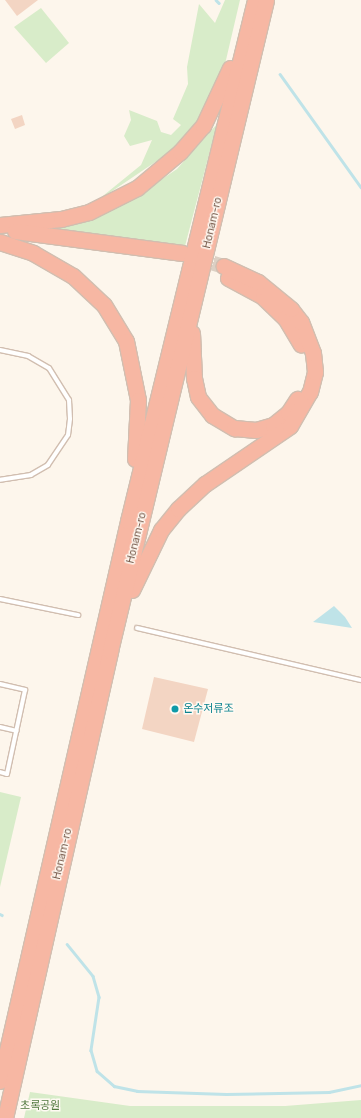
<!DOCTYPE html>
<meta charset="utf-8">
<style>
body{margin:0}
#map{position:relative;width:361px;height:1118px;overflow:hidden;background:#fdf6ec;font-family:Rubik,"Noto Sans KR",sans-serif}
div>[style]{position:absolute}
[style*='--x']{left:calc(var(--x)*1px);top:calc(var(--y)*1px);width:calc(var(--w)*1px);rotate:calc(var(--a)*1deg)}
.green>*{inset:0;background:#d8ecc9}
.water>*{inset:0;background:#bfe3e8}
.stream>*{height:2.5px;margin:-1.25px;padding:0 1.25px;transform-origin:1.25px;border-radius:1.25px;background:#bfe3e8}
.building>*{inset:0;background:#f3d5c3}
.highway-tunnel>*{height:15px;margin-top:-7.5px;transform-origin:0;background:repeating-linear-gradient(90deg,#dcd0c4 0 15px,transparent 0 23px)}
.roads{filter:drop-shadow(1px 0 #d1beb0) drop-shadow(-1px 0 #d1beb0) drop-shadow(0 1px #d1beb0) drop-shadow(0 -1px #d1beb0)}
.lane>*{height:4px;margin:-2px;padding:0 2px;transform-origin:2px;border-radius:2px;background:#fff}
.highway>*{height:15px;margin:-7.5px;padding:0 7.5px;transform-origin:7.5px;border-radius:7.5px;background:#f7b7a3}
.dots>*{width:11px;height:11px;translate:-50% -50%;box-sizing:border-box;border:2px solid #fffaf3;border-radius:50%}
span{translate:-50% -50%;white-space:nowrap;text-align:center;line-height:1.15;-webkit-text-stroke:3px #fffaf3;paint-order:stroke}
.street-label{font-size:11px;color:#7a5c4d}
.culture-label{font-size:11px;color:#0d838f}
.left{translate:0 -50%;text-align:left}
.park-label{font-size:11px;color:#537a41}
</style>
<div id="map">
<div class="green">
<i style="clip-path:polygon(225px 0,240px 0,226px 60px,204px 112px,185px 142px,93px 204px,141px 165px,152px 140px,130px 146px,124px 136px,131px 120px,129px 110px,157px 121px,161px 132px,171px 135px,181px 125px,173px 119px,188px 84px,187px 67px,199px 4px,215px 23px)"></i>
<i style="clip-path:polygon(41px 8px,69px 43px,46px 63px,14px 27px)"></i>
<i style="clip-path:polygon(217px 124px,185px 246px,45px 229px,86px 220px,134px 198px,177px 169px)"></i>
<i style="clip-path:polygon(0 792px,21px 797px,0 887px)"></i>
<i style="clip-path:polygon(30px 1092px,130px 1106px,285px 1106px,361px 1100px,361px 1118px,24px 1118px)"></i>
</div>
<div class="water">
<i style="clip-path:polygon(334px 606px,345px 617px,352px 628px,313px 622px)"></i>
</div>
<div class="stream">
<i style="--x:216;--y:0;--w:4;--a:45"></i>
<i style="--x:280;--y:74;--w:139;--a:54.4"></i>
<i style="--x:0;--y:914;--w:2;--a:27"></i>
<i style="--x:67;--y:944;--w:41;--a:50.9"></i>
<i style="--x:93;--y:976;--w:22;--a:74"></i>
<i style="--x:99;--y:997;--w:54;--a:98.6"></i>
<i style="--x:91;--y:1050;--w:22;--a:74"></i>
<i style="--x:97;--y:1071;--w:23;--a:41"></i>
<i style="--x:114;--y:1086;--w:24;--a:12"></i>
<i style="--x:137;--y:1091;--w:89;--a:1.9"></i>
<i style="--x:226;--y:1094;--w:103;--a:-1.1"></i>
<i style="--x:329;--y:1092;--w:33;--a:-12"></i>
</div>
<div class="building">
<i style="clip-path:polygon(5px 0,38px 0,17px 16px)"></i>
<i style="clip-path:polygon(22px 115px,25px 125px,15px 129px,11px 119px)"></i>
<i style="clip-path:polygon(154px 677px,208px 689px,194px 742px,142px 729px)"></i>
</div>
<div class="highway-tunnel">
<i style="--x:191;--y:256;--w:34;--a:17"></i>
</div>
<div class="roads">
<div class="lane">
<i style="--x:0;--y:350;--w:29;--a:12"></i>
<i style="--x:28;--y:356;--w:24;--a:30"></i>
<i style="--x:49;--y:368;--w:38;--a:58"></i>
<i style="--x:69;--y:400;--w:19;--a:87"></i>
<i style="--x:70;--y:419;--w:16;--a:97"></i>
<i style="--x:68;--y:435;--w:36;--a:124"></i>
<i style="--x:48;--y:465;--w:20;--a:150"></i>
<i style="--x:31;--y:475;--w:31;--a:171"></i>
<i style="--x:0;--y:599;--w:80;--a:11.6"></i>
<i style="--x:137;--y:628;--w:230;--a:13.1"></i>
<i style="--x:0;--y:684;--w:26;--a:13"></i>
<i style="--x:25;--y:690;--w:86;--a:102.1"></i>
<i style="--x:7;--y:774;--w:7;--a:-164"></i>
<i style="--x:0;--y:727;--w:17;--a:13"></i>
</div>
<div class="highway">
<i style="--x:0;--y:225;--w:61;--a:-5.6"></i>
<i style="--x:61;--y:219;--w:29;--a:-14"></i>
<i style="--x:89;--y:212;--w:54;--a:-26.6"></i>
<i style="--x:137;--y:188;--w:56;--a:-39.9"></i>
<i style="--x:180;--y:152;--w:35;--a:-49"></i>
<i style="--x:203;--y:126;--w:64;--a:-65"></i>
<i style="--x:15;--y:231;--w:169;--a:7.5"></i>
<i style="--x:0;--y:242;--w:35;--a:18"></i>
<i style="--x:33;--y:253;--w:46;--a:29.9"></i>
<i style="--x:73;--y:276;--w:42;--a:43.1"></i>
<i style="--x:104;--y:305;--w:42;--a:58.6"></i>
<i style="--x:126;--y:341;--w:60;--a:78.5"></i>
<i style="--x:138;--y:400;--w:59;--a:92.9"></i>
<i style="--x:228;--y:278;--w:40;--a:28"></i>
<i style="--x:263;--y:297;--w:30;--a:44"></i>
<i style="--x:285;--y:318;--w:31;--a:59"></i>
<i style="--x:192;--y:333;--w:45;--a:87.5"></i>
<i style="--x:194;--y:378;--w:19;--a:78"></i>
<i style="--x:198;--y:397;--w:23;--a:52"></i>
<i style="--x:212;--y:415;--w:26;--a:31"></i>
<i style="--x:234;--y:428;--w:22;--a:5"></i>
<i style="--x:256;--y:430;--w:18;--a:-16"></i>
<i style="--x:273;--y:425;--w:19;--a:-39"></i>
<i style="--x:288;--y:413;--w:17;--a:-57"></i>
<i style="--x:132;--y:590;--w:67;--a:-64.2"></i>
<i style="--x:161;--y:530;--w:27;--a:-51"></i>
<i style="--x:178;--y:509;--w:37;--a:-43"></i>
<i style="--x:205;--y:484;--w:103;--a:-34.3"></i>
<i style="--x:290;--y:426;--w:39;--a:-60"></i>
<i style="--x:310;--y:392;--w:21;--a:-76"></i>
<i style="--x:315;--y:372;--w:19;--a:-96"></i>
<i style="--x:313;--y:353;--w:33;--a:-111"></i>
<i style="--x:301;--y:322;--w:16;--a:-128"></i>
<i style="--x:291;--y:309;--w:43;--a:-140.7"></i>
<i style="--x:258;--y:282;--w:38;--a:-155"></i>
<i style="--x:0;--y:1081;--w:574;--a:-77.12"></i>
<i style="--x:128;--y:521;--w:536;--a:-76.3"></i>
<i style="--x:5;--y:1118;--w:479;--a:-77.3"></i>
<i style="--x:110;--y:651;--w:669;--a:-76.52"></i>
</div>
</div>
<div class="dots">
<i style="left:175px;top:709px;background:#0f9aa8"></i>
</div>
<div class="street-label">
<span style="left:213px;top:223px;rotate:-77deg">Honam-ro</span>
<span style="left:137px;top:538px;rotate:-76deg">Honam-ro</span>
<span style="left:63px;top:854px;rotate:-77deg">Honam-ro</span>
</div>
<div class="culture-label">
<span class="left" style="left:183px;top:709px">온수저류조</span>
</div>
<div class="park-label">
<span style="left:40px;top:1106px">초록공원</span>
</div>
</div>
